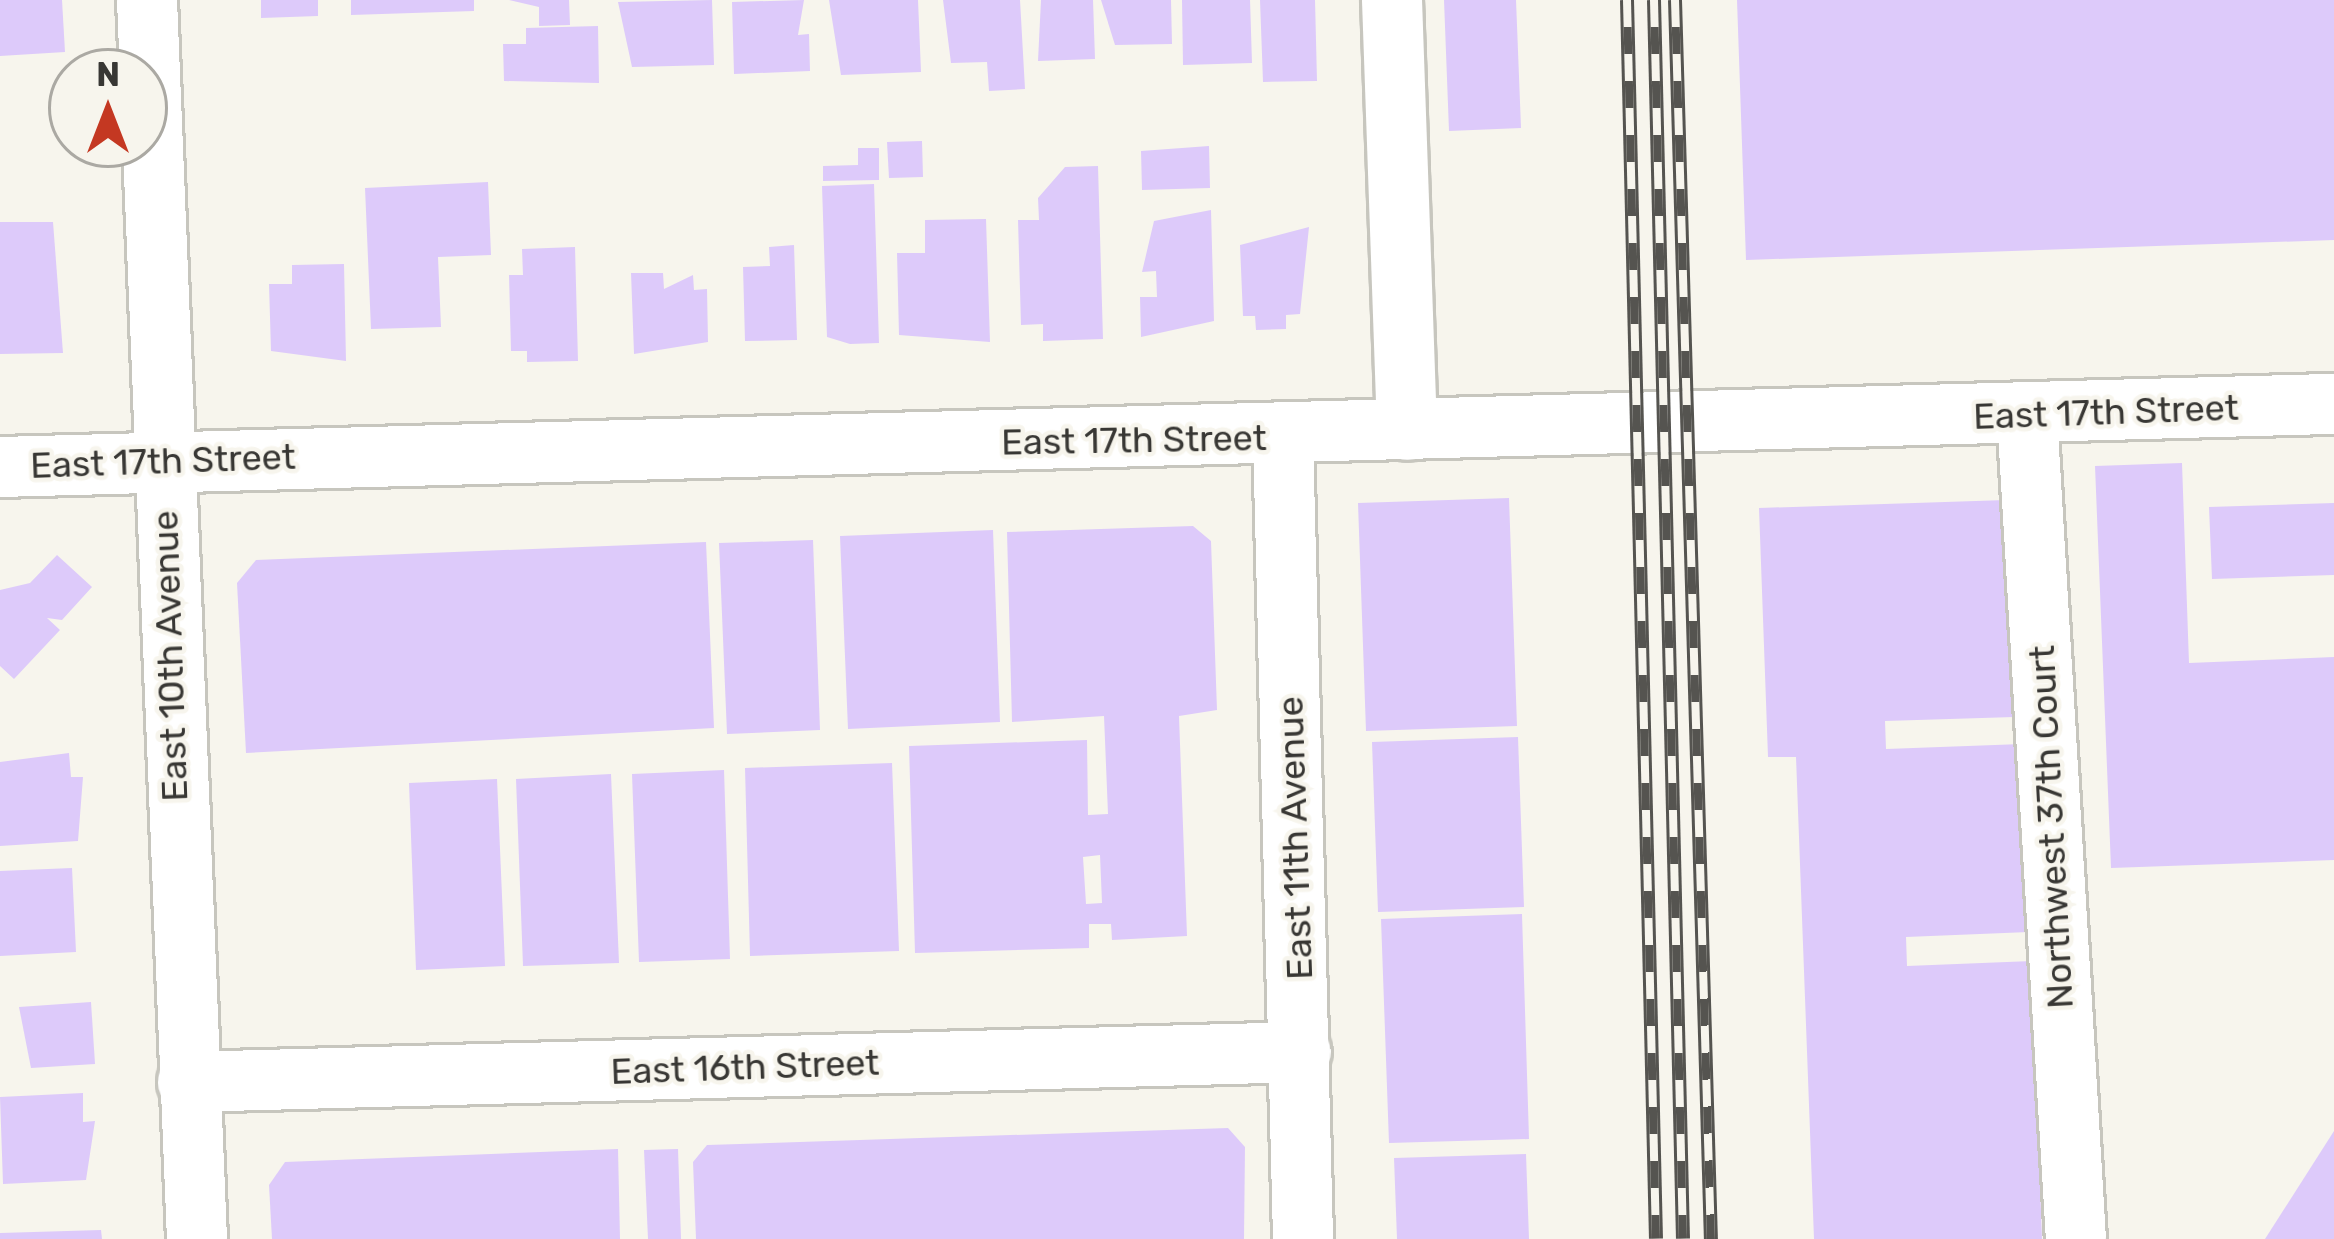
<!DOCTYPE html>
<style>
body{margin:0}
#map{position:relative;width:2334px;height:1239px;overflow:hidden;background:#f7f5ed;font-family:Rubik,sans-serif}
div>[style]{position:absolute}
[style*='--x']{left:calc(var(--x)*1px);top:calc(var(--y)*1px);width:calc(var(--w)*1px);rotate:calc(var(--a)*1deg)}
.building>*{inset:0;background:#ddcafa}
.roads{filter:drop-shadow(3px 0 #c7c6be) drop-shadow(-3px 0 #c7c6be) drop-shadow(0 3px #c7c6be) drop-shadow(0 -3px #c7c6be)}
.minor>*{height:60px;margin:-30px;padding:0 30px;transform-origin:30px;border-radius:30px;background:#fff}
.rail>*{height:14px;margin-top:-7px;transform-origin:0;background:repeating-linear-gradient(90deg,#f7f5ed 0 27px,#555450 0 54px);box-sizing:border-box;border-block:3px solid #555450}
span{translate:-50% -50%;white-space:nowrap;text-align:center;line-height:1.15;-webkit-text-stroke:9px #f7f5ed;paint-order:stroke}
.street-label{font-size:36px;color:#383734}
.north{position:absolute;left:48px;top:48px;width:120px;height:120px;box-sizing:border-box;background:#f7f5ed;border:3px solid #aba9a3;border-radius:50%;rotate:0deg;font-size:33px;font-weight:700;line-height:48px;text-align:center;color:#383734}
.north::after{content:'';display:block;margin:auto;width:42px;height:54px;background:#c43822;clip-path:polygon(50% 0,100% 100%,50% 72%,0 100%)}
</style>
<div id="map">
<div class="building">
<i style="clip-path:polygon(0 0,62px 0,65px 52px,0 56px)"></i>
<i style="clip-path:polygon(261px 0,318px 0,318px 16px,261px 18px)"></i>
<i style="clip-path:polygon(351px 0,474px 0,474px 11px,351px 15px)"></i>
<i style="clip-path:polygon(509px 0,569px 0,570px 25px,539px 26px,539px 7px)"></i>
<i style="clip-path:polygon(712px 0,714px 65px,632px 67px,618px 2px)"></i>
<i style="clip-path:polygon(804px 0,798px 35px,809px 34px,810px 71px,734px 74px,732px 2px)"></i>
<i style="clip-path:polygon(829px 0,918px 0,921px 72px,841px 75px)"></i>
<i style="clip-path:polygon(943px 0,1020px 0,1025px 89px,989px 91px,987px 62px,951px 63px)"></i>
<i style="clip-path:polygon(1041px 0,1093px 0,1095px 59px,1038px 61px)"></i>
<i style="clip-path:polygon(1101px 0,1171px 0,1172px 44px,1115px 45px)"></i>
<i style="clip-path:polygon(1182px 0,1250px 0,1252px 63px,1183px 65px)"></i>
<i style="clip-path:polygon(1260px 0,1315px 0,1317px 81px,1263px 82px)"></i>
<i style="clip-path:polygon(1444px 0,1516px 0,1521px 128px,1449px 131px)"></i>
<i style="clip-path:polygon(1737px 0,2334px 0,2334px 240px,1746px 260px)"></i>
<i style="clip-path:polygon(598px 26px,599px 83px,504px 81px,503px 44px,526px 44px,526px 28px)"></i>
<i style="clip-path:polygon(922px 141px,923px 177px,889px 178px,887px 142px)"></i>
<i style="clip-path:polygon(1209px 146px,1210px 188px,1142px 190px,1141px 151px)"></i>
<i style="clip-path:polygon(858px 148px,879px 148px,879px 180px,823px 181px,823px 166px,858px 165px)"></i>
<i style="clip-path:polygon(1098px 166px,1103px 339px,1043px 341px,1043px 324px,1021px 325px,1018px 220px,1039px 220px,1038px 198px,1065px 167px)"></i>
<i style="clip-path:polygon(488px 182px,491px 255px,438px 257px,441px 327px,371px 329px,365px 188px)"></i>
<i style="clip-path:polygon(874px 184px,879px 343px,850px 344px,827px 337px,822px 186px)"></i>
<i style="clip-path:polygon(1211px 210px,1214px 321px,1141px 337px,1140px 297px,1157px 297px,1156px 271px,1142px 272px,1154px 221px)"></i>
<i style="clip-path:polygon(986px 219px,990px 342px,899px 335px,897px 253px,925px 253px,925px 220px)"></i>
<i style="clip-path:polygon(0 222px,53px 222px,63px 353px,0 354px)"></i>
<i style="clip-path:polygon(1309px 227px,1300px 314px,1286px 315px,1286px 329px,1256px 330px,1255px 316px,1243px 316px,1240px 245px)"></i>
<i style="clip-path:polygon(794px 245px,797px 340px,745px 341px,743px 267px,770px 266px,769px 247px)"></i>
<i style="clip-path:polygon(575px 247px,578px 361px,527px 362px,527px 351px,511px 351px,509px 275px,523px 275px,522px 249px)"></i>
<i style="clip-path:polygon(344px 264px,346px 361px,271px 351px,269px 284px,292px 284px,292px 265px)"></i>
<i style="clip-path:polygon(631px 273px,663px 273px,664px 289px,693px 275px,694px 290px,707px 289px,708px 342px,634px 354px)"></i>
<i style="clip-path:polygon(2182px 463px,2189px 663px,2334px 657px,2334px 860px,2111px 868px,2095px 466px)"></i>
<i style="clip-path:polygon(1509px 498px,1517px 726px,1366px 731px,1358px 503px)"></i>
<i style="clip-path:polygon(2006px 500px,2014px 717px,1885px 721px,1886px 749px,2022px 744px,2029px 932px,1906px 937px,1907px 966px,2032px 961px,2042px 1239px,1814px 1239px,1796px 757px,1768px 757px,1759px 508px)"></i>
<i style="clip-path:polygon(2334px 503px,2334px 575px,2212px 579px,2209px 507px)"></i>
<i style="clip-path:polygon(evenodd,1193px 526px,1211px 541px,1217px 710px,1179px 716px,1187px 936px,1112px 940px,1111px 924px,1089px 924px,1089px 948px,915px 953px,909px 746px,1087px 740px,1088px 815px,1108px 814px,1104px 716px,1012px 722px,1007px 532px,1193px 526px,1100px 855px,1102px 903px,1086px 904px,1083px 857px,1100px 855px)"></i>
<i style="clip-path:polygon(993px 530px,1000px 722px,848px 729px,840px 536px)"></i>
<i style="clip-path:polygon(813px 540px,820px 730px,727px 734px,719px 543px)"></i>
<i style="clip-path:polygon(706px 542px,714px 728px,246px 753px,237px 583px,256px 560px)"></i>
<i style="clip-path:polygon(57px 555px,92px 587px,62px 620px,47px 618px,60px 630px,14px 679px,0 666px,0 590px,30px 583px)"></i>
<i style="clip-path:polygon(1518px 737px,1524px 907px,1378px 912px,1372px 742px)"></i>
<i style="clip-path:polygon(69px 753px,71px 777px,83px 777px,78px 841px,0 846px,0 762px)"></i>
<i style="clip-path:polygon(892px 763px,899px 951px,750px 956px,745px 768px)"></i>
<i style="clip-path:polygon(724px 770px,730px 959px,639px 962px,632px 774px)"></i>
<i style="clip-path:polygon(611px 774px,619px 963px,523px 966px,516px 779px)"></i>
<i style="clip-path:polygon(497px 779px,505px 966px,416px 970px,409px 783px)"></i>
<i style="clip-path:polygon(72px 868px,76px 952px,0 956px,0 871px)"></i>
<i style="clip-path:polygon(1522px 914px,1529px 1139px,1389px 1143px,1381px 919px)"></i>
<i style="clip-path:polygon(91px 1002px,95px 1064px,31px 1068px,19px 1007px)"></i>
<i style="clip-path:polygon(83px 1093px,83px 1122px,95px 1121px,86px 1180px,3px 1184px,0 1097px)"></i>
<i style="clip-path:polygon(1228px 1128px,1245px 1147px,1244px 1239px,696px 1239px,693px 1162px,707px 1145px)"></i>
<i style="clip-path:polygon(2334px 1131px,2334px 1239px,2265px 1239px)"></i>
<i style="clip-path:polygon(618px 1149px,620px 1239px,272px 1239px,269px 1185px,285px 1162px)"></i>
<i style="clip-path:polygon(678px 1149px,681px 1239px,648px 1239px,644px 1150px)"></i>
<i style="clip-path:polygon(1526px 1154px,1529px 1239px,1397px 1239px,1394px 1158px)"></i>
<i style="clip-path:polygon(101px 1230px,102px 1239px,0 1239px,0 1233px)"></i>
</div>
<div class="roads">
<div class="minor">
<i style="--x:147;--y:0;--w:1240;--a:87.69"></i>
<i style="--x:1392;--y:0;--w:430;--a:88"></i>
<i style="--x:2027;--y:415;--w:825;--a:86.6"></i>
<i style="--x:1283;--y:437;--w:802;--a:88.57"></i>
<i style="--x:0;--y:467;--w:2335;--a:-1.55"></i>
<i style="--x:188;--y:1082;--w:1113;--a:-1.54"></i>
</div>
</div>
<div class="rail">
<i style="--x:1627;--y:0;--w:1239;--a:88.66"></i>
<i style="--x:1654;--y:0;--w:1239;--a:88.66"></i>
<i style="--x:1675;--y:0;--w:1240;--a:88.34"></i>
</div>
<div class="street-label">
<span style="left:2106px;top:412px;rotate:-2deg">East 17th Street</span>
<span style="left:1134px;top:440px;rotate:-1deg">East 17th Street</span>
<span style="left:163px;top:461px;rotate:-2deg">East 17th Street</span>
<span style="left:170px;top:656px;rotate:-92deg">East 10th Avenue</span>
<span style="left:2051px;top:827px;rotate:-93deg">Northwest 37th Court</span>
<span style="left:1295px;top:838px;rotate:-92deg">East 11th Avenue</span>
<span style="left:745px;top:1067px;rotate:-2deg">East 16th Street</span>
</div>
<div class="north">N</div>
</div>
